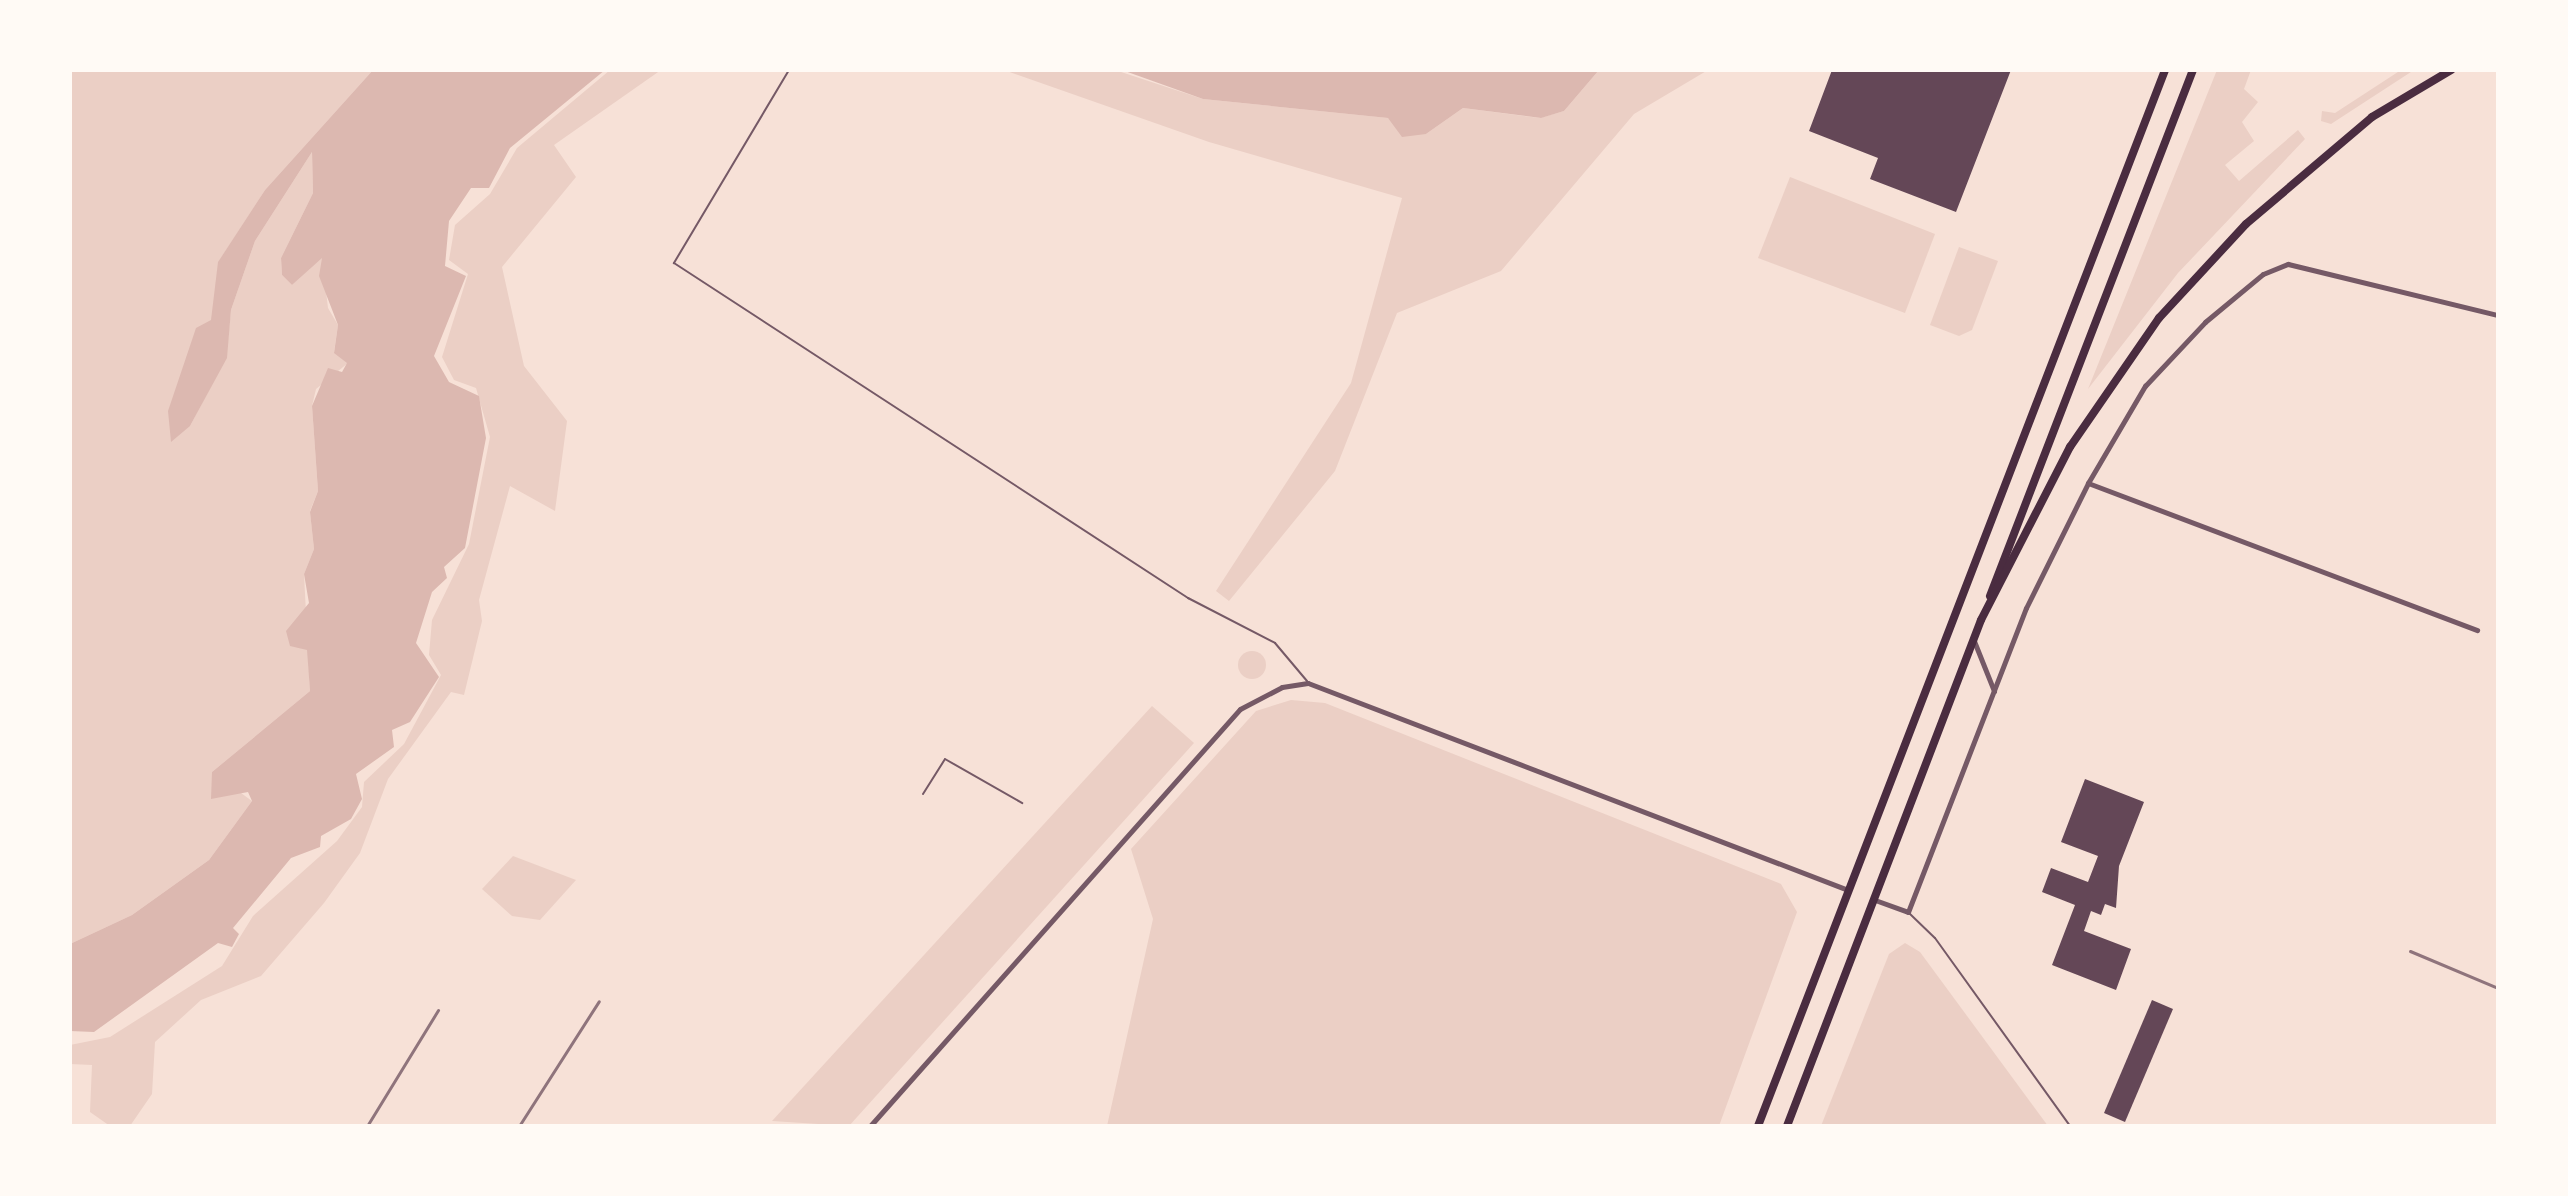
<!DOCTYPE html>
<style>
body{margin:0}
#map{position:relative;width:2568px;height:1196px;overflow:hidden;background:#f7e1d7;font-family:Inter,sans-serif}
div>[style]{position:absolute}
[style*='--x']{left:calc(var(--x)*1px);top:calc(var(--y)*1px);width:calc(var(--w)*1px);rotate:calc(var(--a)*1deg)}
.green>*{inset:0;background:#ebcfc5}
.round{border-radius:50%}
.water>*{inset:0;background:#dcb8b0}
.building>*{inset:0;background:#644757}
.service>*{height:2px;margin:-1px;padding:0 1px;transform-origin:1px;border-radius:1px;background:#755966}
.minor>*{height:5px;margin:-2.5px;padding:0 2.5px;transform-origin:2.5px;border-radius:2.5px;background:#755966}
.primary>*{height:8px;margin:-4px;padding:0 4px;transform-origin:4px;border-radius:4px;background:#4a2c40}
.trunk>*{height:8px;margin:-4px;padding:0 4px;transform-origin:4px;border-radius:4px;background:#4a2c40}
.rail>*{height:3px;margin:-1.5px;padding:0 1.5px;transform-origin:1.5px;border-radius:1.5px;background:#8f747c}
span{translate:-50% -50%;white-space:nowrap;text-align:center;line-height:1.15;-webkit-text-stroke:6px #fffaf5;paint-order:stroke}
.frame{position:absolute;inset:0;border:72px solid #fffaf5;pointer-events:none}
</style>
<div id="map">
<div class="green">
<i style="clip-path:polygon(70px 70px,373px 70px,265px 190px,219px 261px,220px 287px,190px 426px,226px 358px,231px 310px,255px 241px,312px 152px,313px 193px,281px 258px,282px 275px,292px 285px,322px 257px,328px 308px,338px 325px,334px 352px,348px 363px,316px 389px,312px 406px,318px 491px,310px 511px,314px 549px,304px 574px,310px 691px,212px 772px,252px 801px,209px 860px,132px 915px,70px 944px)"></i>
<i style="clip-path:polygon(610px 70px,661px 70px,554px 145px,576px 177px,502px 267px,524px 366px,567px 421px,555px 511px,510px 486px,479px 600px,482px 621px,464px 695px,451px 692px,388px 779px,360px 853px,324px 903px,261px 976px,201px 1000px,155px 1042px,152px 1094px,130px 1126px,110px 1126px,90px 1112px,92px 1065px,70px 1064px,70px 1045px,110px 1037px,222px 966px,253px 916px,337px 841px,362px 807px,364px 782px,404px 744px,441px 675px,429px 655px,432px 620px,469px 544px,490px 437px,476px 388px,454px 380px,442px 357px,468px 274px,449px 260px,455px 225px,490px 194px,517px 148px)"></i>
<i style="clip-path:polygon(1004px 70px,1115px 70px,1203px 99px,1388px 118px,1426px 134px,1463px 108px,1540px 118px,1564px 111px,1599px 70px,1708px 70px,1634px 114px,1501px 271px,1397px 313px,1335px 471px,1229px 601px,1216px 591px,1351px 383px,1402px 198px,1209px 142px)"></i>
<i style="clip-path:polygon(2217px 70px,2251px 70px,2244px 89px,2258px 102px,2242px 122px,2254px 141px,2225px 165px,2239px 181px,2298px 130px,2305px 139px,2178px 273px,2088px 389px)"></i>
<i style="clip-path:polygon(2401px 70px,2414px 70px,2331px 124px,2321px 121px,2322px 111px,2335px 113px)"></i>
<i style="clip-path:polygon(1790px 177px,1935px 234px,1905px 313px,1758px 258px)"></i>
<i style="clip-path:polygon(1959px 247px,1998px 261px,1972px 330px,1959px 336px,1930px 325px)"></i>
<i class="round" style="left:1238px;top:651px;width:28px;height:28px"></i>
<i style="clip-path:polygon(1291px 700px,1325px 703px,1781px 884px,1797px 912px,1719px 1126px,1107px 1126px,1153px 919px,1131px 849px,1256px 711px)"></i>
<i style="clip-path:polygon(1152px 706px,1194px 743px,849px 1126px,772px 1121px)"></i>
<i style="clip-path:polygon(513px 856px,576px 880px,540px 920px,512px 916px,482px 889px)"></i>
<i style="clip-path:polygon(1905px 943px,1920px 952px,2048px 1126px,1821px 1126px,1889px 954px)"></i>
</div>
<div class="water">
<i style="clip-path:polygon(373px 70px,605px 70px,510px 148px,489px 188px,471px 188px,449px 221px,445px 266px,466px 276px,434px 356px,449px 382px,479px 396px,486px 438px,465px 548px,444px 567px,447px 578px,432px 592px,416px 643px,439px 677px,410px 722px,392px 730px,394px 747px,356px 774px,362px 799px,351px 819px,321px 836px,320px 847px,291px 858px,233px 928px,239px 934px,232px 947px,218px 943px,94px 1032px,70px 1031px,70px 944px,132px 915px,209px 860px,252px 801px,248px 792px,211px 799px,212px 772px,310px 691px,307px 650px,290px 646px,286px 631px,309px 603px,304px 574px,314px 549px,310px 512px,318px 491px,312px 406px,328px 368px,342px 372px,347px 363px,334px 353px,338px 325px,319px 276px,322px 258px,292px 285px,282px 275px,281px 258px,313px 193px,312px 152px,255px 241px,231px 310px,227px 358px,190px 426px,171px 442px,168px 411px,196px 328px,211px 320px,218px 262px,265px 190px)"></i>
<i style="clip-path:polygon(1122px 70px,1599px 70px,1564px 111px,1541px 118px,1463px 108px,1426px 134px,1402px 137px,1388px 118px,1203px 99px)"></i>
</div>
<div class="building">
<i style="clip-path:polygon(1832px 70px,2011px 70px,1956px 212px,1870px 179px,1878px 158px,1809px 131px)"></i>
<i style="clip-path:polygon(2085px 779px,2144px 802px,2119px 866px,2116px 908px,2105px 904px,2101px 915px,2091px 911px,2084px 931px,2131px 949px,2116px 990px,2052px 965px,2075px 905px,2042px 892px,2051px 868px,2088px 882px,2098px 856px,2061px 842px)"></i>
<i style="clip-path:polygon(2152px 1000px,2173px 1009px,2125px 1122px,2104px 1113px)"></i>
</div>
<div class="service">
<i style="--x:789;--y:70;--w:225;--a:120.8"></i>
<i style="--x:674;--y:263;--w:614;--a:33.09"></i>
<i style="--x:1188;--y:598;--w:98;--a:27.3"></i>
<i style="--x:1275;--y:643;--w:50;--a:49.9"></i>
<i style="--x:923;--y:794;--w:41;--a:-57.8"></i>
<i style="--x:945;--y:759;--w:89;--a:29.7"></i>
<i style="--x:1909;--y:913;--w:36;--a:44"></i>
<i style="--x:1935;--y:938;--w:231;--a:54.3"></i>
</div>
<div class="minor">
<i style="--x:2088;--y:483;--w:416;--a:20.7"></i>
<i style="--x:1974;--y:641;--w:54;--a:68.2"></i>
<i style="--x:1875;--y:900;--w:35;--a:20"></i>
<i style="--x:1908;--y:912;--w:326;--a:-68.8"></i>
<i style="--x:2026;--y:608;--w:140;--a:-63.6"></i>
<i style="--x:2088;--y:483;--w:113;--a:-59.6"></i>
<i style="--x:2145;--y:386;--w:88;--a:-46.8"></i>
<i style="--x:2205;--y:322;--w:75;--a:-39.6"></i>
<i style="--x:2263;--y:274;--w:27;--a:-22"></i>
<i style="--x:2288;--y:264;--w:216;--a:13.7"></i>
<i style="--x:870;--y:1126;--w:557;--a:-48.42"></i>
<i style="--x:1240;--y:709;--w:47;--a:-27.6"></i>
<i style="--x:1282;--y:687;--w:26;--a:-9"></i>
<i style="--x:1308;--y:683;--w:578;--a:20.97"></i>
</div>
<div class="primary">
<i style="--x:1990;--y:596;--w:564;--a:-68.9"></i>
</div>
<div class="trunk">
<i style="--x:1758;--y:1126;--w:1132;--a:-68.92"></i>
<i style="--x:1787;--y:1126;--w:542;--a:-69.02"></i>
<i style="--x:1981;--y:620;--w:195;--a:-62.8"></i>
<i style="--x:2070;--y:447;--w:157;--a:-55.4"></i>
<i style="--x:2159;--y:318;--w:128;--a:-47.2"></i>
<i style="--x:2246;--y:224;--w:165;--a:-40.3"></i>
<i style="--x:2372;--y:117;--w:92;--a:-30.7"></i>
</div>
<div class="rail">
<i style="--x:2410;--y:951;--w:95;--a:22.8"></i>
<i style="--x:367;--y:1126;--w:136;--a:-58.5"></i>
<i style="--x:519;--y:1126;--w:148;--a:-57.4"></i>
</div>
<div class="frame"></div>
</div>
